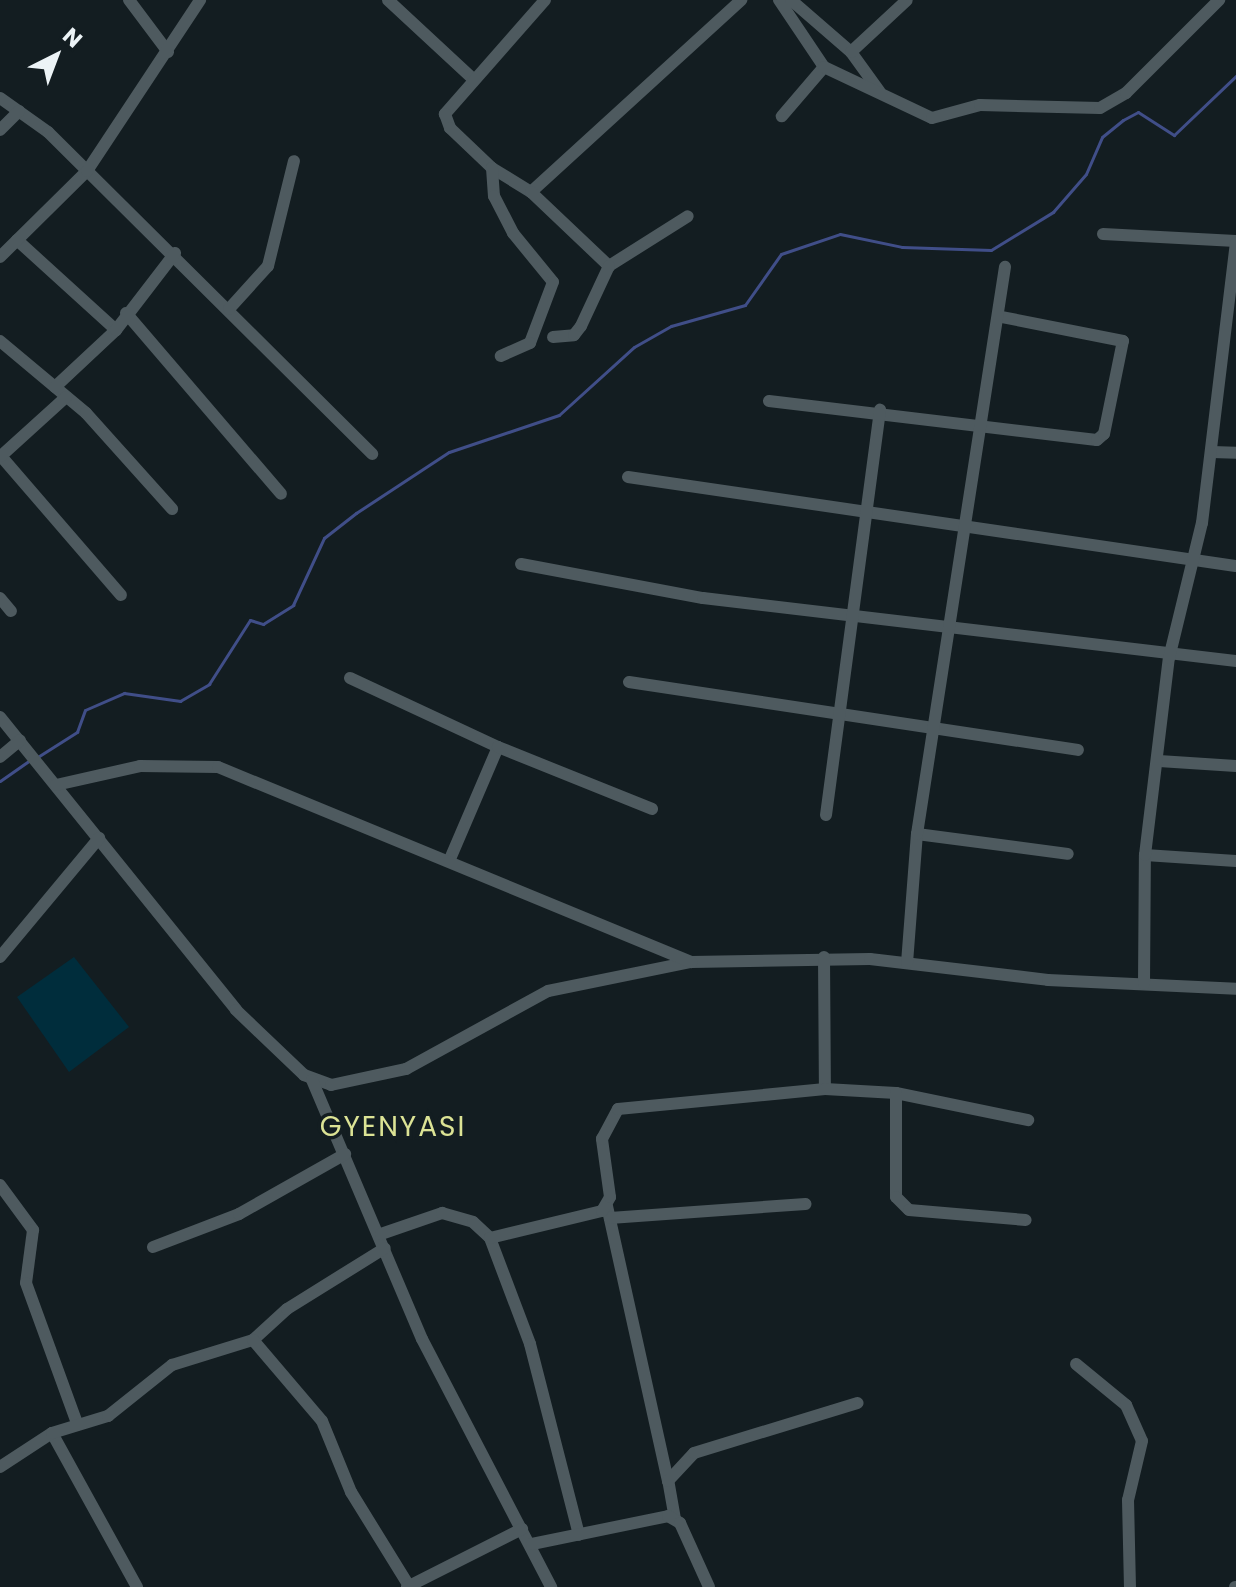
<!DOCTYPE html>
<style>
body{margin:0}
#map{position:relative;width:1236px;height:1587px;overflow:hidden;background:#131d21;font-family:Poppins,sans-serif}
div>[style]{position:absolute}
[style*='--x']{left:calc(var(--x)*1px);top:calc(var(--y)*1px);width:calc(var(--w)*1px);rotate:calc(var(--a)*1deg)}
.green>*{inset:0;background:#002d3c}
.stream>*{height:3px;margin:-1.5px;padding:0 1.5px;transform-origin:1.5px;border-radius:1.5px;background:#404e88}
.minor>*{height:12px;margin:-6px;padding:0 6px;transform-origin:6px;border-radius:6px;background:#4e5a5f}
span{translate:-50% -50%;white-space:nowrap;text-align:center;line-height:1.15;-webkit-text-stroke:7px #131d21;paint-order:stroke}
.quarter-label{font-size:28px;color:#dce395;letter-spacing:2px}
.north{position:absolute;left:16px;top:16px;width:80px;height:80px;-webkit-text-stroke:6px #131d21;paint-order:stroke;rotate:42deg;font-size:22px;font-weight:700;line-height:32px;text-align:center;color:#ecf3f6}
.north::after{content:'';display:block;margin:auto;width:28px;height:36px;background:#ecf3f6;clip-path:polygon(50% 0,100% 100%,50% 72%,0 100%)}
</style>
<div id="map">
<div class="green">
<i style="clip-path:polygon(74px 957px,129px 1027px,69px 1072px,17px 997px)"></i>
</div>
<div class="stream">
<i style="--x:36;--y:758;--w:49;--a:-32.4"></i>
<i style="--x:77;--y:732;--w:23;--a:-70"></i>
<i style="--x:85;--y:710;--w:43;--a:-23.6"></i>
<i style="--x:124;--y:693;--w:57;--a:8.1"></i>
<i style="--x:180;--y:701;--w:34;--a:-30"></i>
<i style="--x:209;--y:684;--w:76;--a:-57.4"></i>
<i style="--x:250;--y:620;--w:14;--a:17"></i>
<i style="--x:263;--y:624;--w:36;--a:-32"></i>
<i style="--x:293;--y:605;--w:74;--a:-65.2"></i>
<i style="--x:324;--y:538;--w:41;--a:-38"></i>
<i style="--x:356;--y:513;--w:111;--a:-33.3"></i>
<i style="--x:449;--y:452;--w:116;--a:-18.6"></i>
<i style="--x:559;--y:415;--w:101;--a:-42.2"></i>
<i style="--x:634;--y:347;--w:43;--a:-29.6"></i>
<i style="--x:671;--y:326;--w:77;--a:-15.8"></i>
<i style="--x:745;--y:305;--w:62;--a:-54.8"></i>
<i style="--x:781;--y:254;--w:62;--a:-18.7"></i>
<i style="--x:840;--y:234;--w:63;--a:11.8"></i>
<i style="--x:902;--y:247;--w:89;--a:1.9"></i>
<i style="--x:991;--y:250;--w:73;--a:-31.5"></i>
<i style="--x:1053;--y:212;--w:50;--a:-49"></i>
<i style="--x:1086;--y:174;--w:40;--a:-66.6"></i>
<i style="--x:1102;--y:137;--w:27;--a:-39"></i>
<i style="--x:1123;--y:120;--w:17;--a:-28"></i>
<i style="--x:1138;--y:112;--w:43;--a:32.6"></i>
<i style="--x:1174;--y:135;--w:86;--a:-43.6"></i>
<i style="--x:0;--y:781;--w:35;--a:-35"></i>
</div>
<div class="minor">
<i style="--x:129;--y:0;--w:65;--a:53.1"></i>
<i style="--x:388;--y:0;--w:116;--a:42.9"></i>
<i style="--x:545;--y:0;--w:152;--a:131.3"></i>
<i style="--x:445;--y:114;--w:15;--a:70"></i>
<i style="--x:450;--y:128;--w:58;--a:43.6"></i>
<i style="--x:492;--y:168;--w:46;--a:31.6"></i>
<i style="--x:531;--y:192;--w:285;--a:-42.4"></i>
<i style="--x:779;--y:0;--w:81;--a:56.1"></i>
<i style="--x:824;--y:67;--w:65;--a:130.6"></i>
<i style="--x:791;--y:0;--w:79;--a:40.9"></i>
<i style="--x:851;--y:52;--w:49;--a:54.1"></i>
<i style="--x:851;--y:52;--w:76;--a:-42.9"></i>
<i style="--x:824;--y:67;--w:119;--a:25.3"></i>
<i style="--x:932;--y:118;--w:50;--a:-15.2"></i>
<i style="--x:980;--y:105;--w:120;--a:1.4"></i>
<i style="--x:1100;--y:108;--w:30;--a:-30"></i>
<i style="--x:1126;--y:93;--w:132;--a:-45"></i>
<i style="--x:0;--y:98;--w:59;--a:35.3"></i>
<i style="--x:48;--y:132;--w:457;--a:44.8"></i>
<i style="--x:0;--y:130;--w:27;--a:-45"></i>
<i style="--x:492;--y:168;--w:28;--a:86"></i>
<i style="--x:494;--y:196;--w:42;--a:62.8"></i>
<i style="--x:513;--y:233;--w:63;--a:50.8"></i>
<i style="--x:553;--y:282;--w:65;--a:110.7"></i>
<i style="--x:530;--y:343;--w:32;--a:156"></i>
<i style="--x:531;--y:192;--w:108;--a:43.5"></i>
<i style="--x:609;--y:266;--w:93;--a:-32.3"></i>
<i style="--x:1103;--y:234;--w:133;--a:3"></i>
<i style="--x:17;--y:240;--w:134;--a:42.3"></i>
<i style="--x:0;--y:257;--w:122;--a:-44.7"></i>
<i style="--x:87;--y:171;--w:205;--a:-56.5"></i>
<i style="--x:229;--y:309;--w:58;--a:-47.8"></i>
<i style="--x:268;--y:266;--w:108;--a:-76.1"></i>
<i style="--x:126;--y:313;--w:238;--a:49.4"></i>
<i style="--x:553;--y:337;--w:21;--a:-5"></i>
<i style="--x:574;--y:335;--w:11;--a:-52"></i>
<i style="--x:581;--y:326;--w:66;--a:-65"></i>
<i style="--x:0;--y:341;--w:112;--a:39.9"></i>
<i style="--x:86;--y:413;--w:129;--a:48.1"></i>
<i style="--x:55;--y:387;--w:83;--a:-43.1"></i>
<i style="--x:116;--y:330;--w:97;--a:-52.5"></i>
<i style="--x:769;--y:401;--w:330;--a:6.8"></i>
<i style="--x:1097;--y:440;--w:9;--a:-41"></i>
<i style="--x:1104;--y:434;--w:95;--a:-78.5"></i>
<i style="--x:1123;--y:341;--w:123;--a:-168.8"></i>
<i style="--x:1212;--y:452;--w:24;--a:2"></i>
<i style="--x:0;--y:455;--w:185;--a:49.2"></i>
<i style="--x:1;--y:456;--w:88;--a:-42.2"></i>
<i style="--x:628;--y:477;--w:614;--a:8.33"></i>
<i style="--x:521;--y:564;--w:185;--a:10.6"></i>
<i style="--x:703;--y:598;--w:537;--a:6.74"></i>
<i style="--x:0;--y:598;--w:17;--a:50"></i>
<i style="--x:350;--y:678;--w:163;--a:25"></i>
<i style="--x:498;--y:747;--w:122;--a:113.2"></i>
<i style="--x:629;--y:682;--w:454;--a:8.6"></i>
<i style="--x:0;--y:717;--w:376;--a:51.1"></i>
<i style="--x:236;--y:1010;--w:94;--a:43.7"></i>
<i style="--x:304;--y:1075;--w:29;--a:20"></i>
<i style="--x:331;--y:1085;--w:77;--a:-12"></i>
<i style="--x:406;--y:1069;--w:162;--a:-28.8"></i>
<i style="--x:548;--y:991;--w:146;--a:-11.5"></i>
<i style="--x:691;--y:962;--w:179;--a:-1"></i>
<i style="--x:870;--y:959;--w:179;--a:6.7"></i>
<i style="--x:1048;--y:980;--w:188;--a:2.7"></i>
<i style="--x:498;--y:747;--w:166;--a:21.9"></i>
<i style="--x:0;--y:757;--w:26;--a:-40"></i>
<i style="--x:1159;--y:761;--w:77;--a:3.7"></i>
<i style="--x:56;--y:785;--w:86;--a:-12.7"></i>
<i style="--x:140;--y:766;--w:78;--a:0.7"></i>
<i style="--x:218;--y:767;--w:512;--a:22.4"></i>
<i style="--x:826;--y:815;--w:409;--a:-82.4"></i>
<i style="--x:917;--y:834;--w:152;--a:7.5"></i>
<i style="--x:1145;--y:855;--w:91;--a:3.8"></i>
<i style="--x:0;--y:957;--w:155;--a:-50.2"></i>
<i style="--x:824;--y:957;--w:132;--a:89.6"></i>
<i style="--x:907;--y:963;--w:129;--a:-85.6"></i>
<i style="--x:917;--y:834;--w:574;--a:-81.18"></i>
<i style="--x:1144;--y:984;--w:129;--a:-89.6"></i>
<i style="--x:1145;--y:855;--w:198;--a:-83.1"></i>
<i style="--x:1169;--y:658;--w:139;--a:-76.3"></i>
<i style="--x:1202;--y:523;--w:282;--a:-83.1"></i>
<i style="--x:312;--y:1080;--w:281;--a:67"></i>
<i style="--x:422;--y:1339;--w:280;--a:62.5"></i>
<i style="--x:896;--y:1093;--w:135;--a:11.6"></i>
<i style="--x:0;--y:1185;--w:56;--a:53.7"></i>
<i style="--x:33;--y:1230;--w:53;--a:97.5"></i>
<i style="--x:26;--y:1283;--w:149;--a:70"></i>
<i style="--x:607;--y:1206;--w:282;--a:77.5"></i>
<i style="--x:610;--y:1218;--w:196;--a:-4.1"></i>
<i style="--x:381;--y:1234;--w:65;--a:-19"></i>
<i style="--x:442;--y:1213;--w:32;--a:16"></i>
<i style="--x:473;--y:1222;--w:23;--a:43"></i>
<i style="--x:490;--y:1238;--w:113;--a:69.3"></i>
<i style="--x:530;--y:1344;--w:197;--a:75.6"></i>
<i style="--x:490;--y:1238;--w:115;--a:-13.6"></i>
<i style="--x:602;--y:1211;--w:16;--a:-60"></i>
<i style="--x:610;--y:1197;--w:59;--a:-97.9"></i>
<i style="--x:602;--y:1139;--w:34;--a:-62"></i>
<i style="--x:618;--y:1109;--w:208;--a:-5.5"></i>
<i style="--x:825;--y:1089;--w:71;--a:3.2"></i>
<i style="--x:896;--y:1093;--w:104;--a:90"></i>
<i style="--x:896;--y:1197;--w:18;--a:45"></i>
<i style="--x:909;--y:1210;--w:117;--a:4.9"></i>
<i style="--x:153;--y:1247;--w:92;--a:-21"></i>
<i style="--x:239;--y:1214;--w:122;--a:-29.5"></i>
<i style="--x:253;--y:1340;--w:46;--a:-42.4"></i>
<i style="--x:287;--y:1309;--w:115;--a:-31.9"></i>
<i style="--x:1076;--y:1364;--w:65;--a:39.4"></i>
<i style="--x:1126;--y:1405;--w:39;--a:66"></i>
<i style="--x:1142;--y:1441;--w:61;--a:103.3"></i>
<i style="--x:1128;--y:1500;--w:87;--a:88.7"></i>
<i style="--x:52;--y:1433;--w:176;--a:61.1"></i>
<i style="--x:0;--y:1467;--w:62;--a:-33.2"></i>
<i style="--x:52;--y:1433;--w:59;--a:-16.9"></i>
<i style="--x:108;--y:1416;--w:82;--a:-38.6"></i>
<i style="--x:172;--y:1365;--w:85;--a:-17.2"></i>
<i style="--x:253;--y:1340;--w:106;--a:49.6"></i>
<i style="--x:322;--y:1421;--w:77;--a:67.8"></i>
<i style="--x:351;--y:1492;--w:110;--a:58.3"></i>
<i style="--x:675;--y:1519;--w:39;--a:-100"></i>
<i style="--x:668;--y:1481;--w:38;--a:-47"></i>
<i style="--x:694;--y:1453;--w:171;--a:-17"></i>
<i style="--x:532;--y:1544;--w:139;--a:-11.6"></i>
<i style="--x:668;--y:1516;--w:14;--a:30"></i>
<i style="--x:680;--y:1523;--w:70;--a:65.6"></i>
<i style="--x:407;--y:1587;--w:129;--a:-26.8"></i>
<i style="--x:1235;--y:1587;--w:1;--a:0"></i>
</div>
<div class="quarter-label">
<span style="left:393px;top:1127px">GYENYASI</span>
</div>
<div class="north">N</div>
</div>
